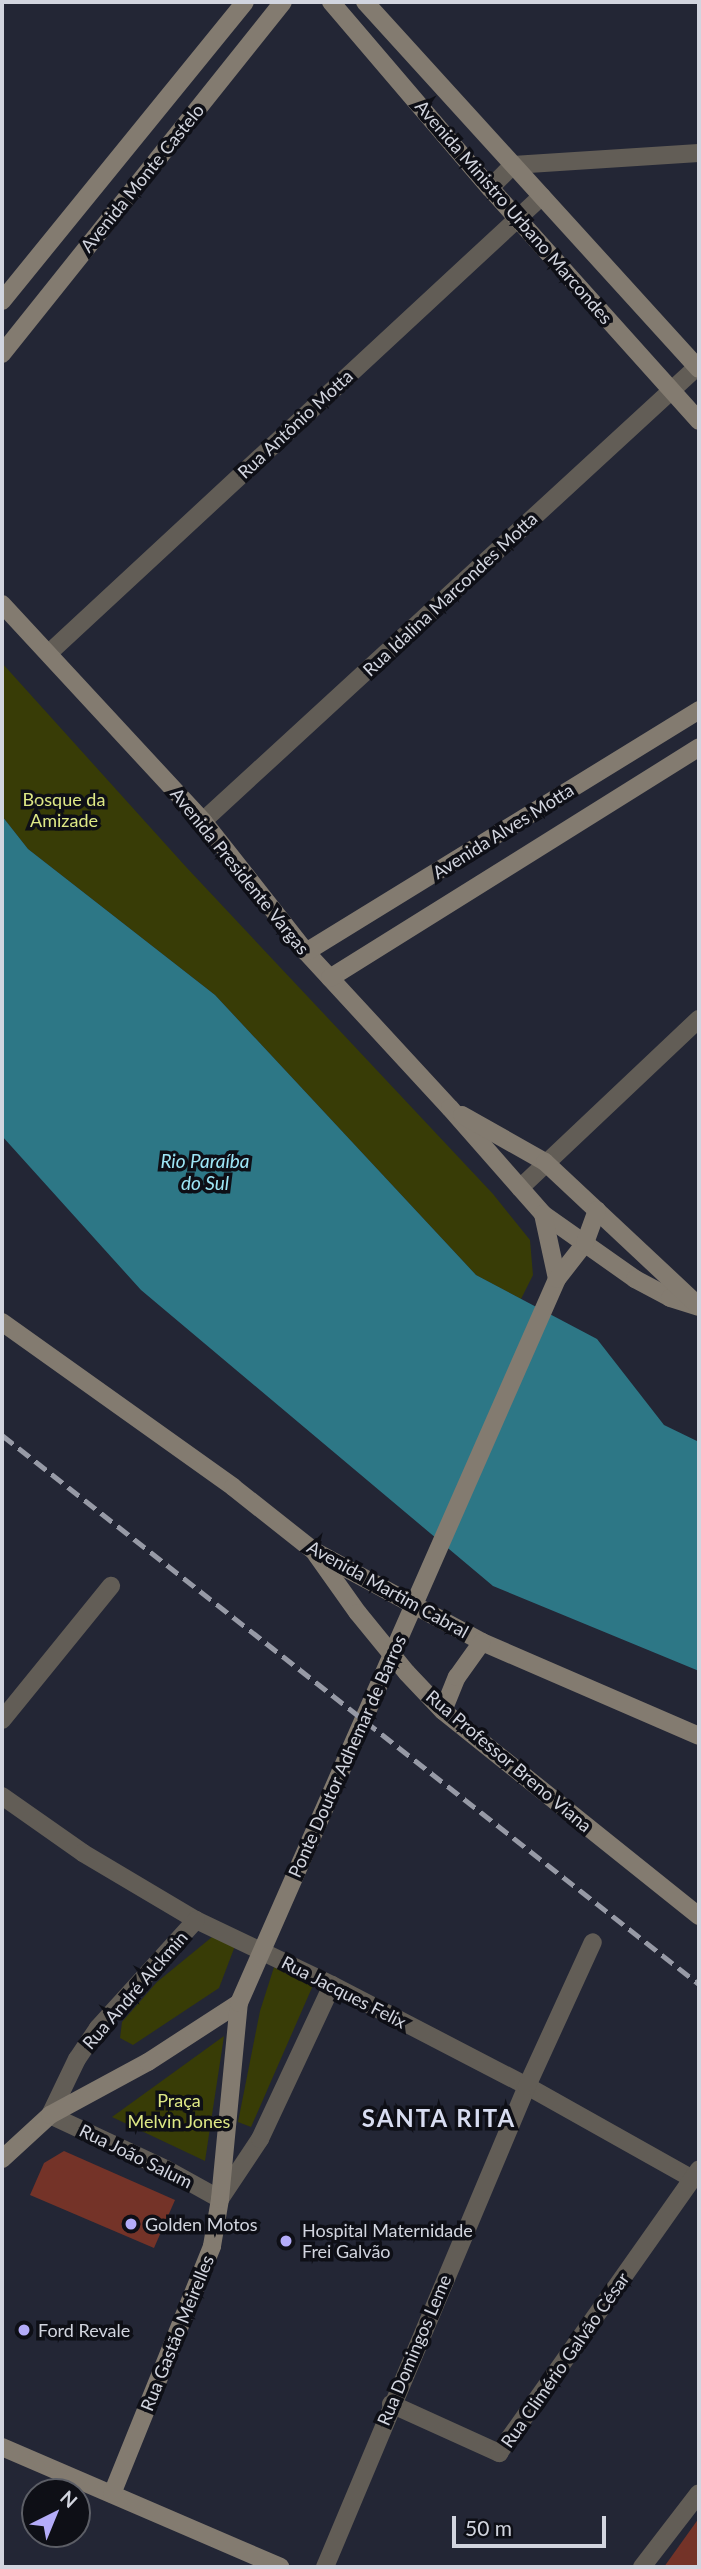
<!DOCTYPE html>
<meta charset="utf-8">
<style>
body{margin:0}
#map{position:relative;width:701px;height:2569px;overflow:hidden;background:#232635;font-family:Lato,sans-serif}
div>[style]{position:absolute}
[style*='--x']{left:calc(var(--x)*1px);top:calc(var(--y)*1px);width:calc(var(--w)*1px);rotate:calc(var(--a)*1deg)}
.green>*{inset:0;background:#383c06}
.water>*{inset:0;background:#2d7786}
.building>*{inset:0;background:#743328}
.street>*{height:18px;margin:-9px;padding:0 9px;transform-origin:9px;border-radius:9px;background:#625d56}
.secondary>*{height:18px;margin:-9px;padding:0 9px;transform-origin:9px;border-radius:9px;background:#837b70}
.rail>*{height:5px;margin-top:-2.5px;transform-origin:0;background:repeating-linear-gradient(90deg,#979aa6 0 14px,transparent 0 21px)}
.dots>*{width:19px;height:19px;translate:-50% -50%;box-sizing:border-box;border:4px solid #0e0f16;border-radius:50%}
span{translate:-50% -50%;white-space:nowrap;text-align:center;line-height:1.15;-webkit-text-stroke:7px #0e0f16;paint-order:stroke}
.street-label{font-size:18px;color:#d2d5df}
.park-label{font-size:18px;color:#dee885}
.poi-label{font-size:18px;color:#d2d5df}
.left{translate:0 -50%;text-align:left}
.water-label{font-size:19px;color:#9ee6f6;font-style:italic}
.district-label{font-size:24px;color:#d8ddf1;font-weight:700;letter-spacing:2px}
.frame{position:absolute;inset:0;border:4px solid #d2d5df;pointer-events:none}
.north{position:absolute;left:21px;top:2478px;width:70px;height:70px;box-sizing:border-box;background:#0e0f16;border:2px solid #5c5e66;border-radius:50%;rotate:43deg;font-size:19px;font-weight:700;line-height:28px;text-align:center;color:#d2d5df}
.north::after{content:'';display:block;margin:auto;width:24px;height:32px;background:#b4acf9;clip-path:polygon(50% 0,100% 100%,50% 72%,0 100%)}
.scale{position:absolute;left:452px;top:2516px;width:154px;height:32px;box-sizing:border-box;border:4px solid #d2d5df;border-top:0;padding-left:9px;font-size:21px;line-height:24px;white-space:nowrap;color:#d2d5df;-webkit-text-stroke:5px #0e0f16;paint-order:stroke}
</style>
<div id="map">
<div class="green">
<i style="clip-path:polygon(2px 663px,187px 868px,493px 1194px,530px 1240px,533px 1275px,521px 1299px,476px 1275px,215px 995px,28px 849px,2px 816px)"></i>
<i style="clip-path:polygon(212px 1937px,235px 1946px,219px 1988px,133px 2045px,120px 2038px,122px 2022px,157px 1982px)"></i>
<i style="clip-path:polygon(275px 1964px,314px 1983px,251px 2127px,238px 2122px,260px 2011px)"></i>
<i style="clip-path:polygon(224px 2036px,205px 2161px,112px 2117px)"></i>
</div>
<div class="water">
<i style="clip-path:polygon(2px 816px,28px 849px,215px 995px,476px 1275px,597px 1339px,664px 1425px,699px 1442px,699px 1671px,493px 1586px,141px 1290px,2px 1136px)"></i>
</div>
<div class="building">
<i style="clip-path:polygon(64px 2151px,175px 2200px,154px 2248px,30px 2195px,44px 2163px)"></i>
<i style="clip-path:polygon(699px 2518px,699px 2567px,664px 2567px)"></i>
</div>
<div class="street">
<i style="--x:490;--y:188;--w:33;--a:-45"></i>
<i style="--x:513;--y:165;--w:186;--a:-3.7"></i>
<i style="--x:49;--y:653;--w:672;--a:-42.83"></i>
<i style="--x:203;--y:821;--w:671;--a:-42.58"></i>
<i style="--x:520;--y:1188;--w:246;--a:-43.4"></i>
<i style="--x:2;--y:1720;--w:173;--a:-50.9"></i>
<i style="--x:2;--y:1796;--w:99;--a:35.1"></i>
<i style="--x:83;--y:1853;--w:131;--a:30.7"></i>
<i style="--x:196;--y:1920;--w:151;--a:25.5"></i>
<i style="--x:332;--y:1985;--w:220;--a:27.4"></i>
<i style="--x:527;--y:2086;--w:190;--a:29.3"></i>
<i style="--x:196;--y:1920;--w:146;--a:132.2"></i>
<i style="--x:98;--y:2028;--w:37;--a:124"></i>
<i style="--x:77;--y:2059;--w:62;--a:115.7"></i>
<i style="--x:50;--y:2115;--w:128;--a:25"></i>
<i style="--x:166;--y:2169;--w:62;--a:29.1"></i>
<i style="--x:220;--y:2199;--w:72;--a:-56.3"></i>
<i style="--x:260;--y:2139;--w:170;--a:-64.9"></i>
<i style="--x:391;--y:2404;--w:119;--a:24.4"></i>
<i style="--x:499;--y:2453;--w:347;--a:-54.8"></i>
<i style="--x:325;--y:2567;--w:522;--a:-67.22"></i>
<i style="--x:527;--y:2086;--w:158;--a:-65.4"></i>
<i style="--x:642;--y:2567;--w:93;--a:-52.4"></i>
</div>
<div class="secondary">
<i style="--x:331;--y:2;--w:245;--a:49.5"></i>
<i style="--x:490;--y:188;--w:313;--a:48.1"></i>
<i style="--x:365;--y:2;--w:496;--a:47.7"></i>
<i style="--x:2;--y:301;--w:385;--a:-50.9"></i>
<i style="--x:2;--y:354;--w:450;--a:-51.4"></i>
<i style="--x:2;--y:604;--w:296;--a:47.2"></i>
<i style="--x:203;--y:821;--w:167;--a:51.8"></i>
<i style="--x:306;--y:952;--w:212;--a:47.3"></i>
<i style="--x:450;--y:1108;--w:141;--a:48.7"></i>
<i style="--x:543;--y:1214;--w:113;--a:35.2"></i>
<i style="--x:635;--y:1279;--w:40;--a:28"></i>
<i style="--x:670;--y:1298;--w:30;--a:17"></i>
<i style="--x:306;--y:952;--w:462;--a:-31.6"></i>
<i style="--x:330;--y:978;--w:435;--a:-32"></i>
<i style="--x:462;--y:1115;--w:95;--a:29.5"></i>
<i style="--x:545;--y:1162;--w:209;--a:43.1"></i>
<i style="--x:543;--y:1214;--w:66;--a:77.8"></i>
<i style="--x:2;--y:1322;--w:284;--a:35.5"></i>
<i style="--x:233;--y:1487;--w:103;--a:38.3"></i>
<i style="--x:314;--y:1551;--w:191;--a:28.4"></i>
<i style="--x:482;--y:1642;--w:236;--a:23.4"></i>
<i style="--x:316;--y:1554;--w:72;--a:54.6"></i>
<i style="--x:358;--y:1613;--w:77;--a:50.8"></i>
<i style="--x:407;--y:1673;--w:52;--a:46.5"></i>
<i style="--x:443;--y:1711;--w:328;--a:38.7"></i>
<i style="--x:443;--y:1711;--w:37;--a:-68"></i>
<i style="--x:457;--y:1677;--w:43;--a:-54.5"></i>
<i style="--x:2;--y:2159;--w:65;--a:-42.5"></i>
<i style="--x:50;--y:2115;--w:111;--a:-28.4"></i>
<i style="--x:148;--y:2062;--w:108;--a:-33"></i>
<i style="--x:2;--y:2447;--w:303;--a:23.3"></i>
<i style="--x:112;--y:2494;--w:267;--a:-68"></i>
<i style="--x:212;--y:2246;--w:48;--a:-80.3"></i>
<i style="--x:220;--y:2199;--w:197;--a:-84.5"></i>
<i style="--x:239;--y:2003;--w:791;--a:-66.29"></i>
<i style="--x:557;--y:1279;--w:46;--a:-52.1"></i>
<i style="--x:585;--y:1243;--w:35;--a:-70"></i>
</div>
<div class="rail">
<i style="--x:2;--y:1435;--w:887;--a:38.23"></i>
</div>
<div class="dots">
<i style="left:131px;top:2224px;background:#b4acf9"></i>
<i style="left:286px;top:2241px;background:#b4acf9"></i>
<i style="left:24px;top:2330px;background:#b4acf9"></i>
</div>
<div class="street-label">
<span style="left:142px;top:178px;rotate:-51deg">Avenida Monte Castelo</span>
<span style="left:514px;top:212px;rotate:49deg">Avenida Ministro Urbano Marcondes</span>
<span style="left:295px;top:424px;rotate:-43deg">Rua Antônio Motta</span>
<span style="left:450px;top:594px;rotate:-43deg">Rua Idalina Marcondes Motta</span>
<span style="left:503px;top:831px;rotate:-32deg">Avenida Alves Motta</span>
<span style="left:240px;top:871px;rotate:51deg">Avenida Presidente Vargas</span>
<span style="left:388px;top:1589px;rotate:29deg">Avenida Martim Cabral</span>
<span style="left:347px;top:1756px;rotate:-66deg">Ponte Doutor Adhemar de Barros</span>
<span style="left:509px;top:1761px;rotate:40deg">Rua Professor Breno Viana</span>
<span style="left:135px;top:1990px;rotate:-49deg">Rua André Alckmin</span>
<span style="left:344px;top:1992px;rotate:27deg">Rua Jacques Felix</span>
<span style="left:136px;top:2156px;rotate:26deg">Rua João Salum</span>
<span style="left:177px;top:2333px;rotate:-68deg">Rua Gastão Meirelles</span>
<span style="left:414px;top:2350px;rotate:-67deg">Rua Domingos Leme</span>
<span style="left:565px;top:2360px;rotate:-55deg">Rua Climério Galvão César</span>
</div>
<div class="park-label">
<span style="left:64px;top:810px">Bosque da<br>Amizade</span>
<span style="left:179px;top:2111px">Praça<br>Melvin Jones</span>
</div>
<div class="poi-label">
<span class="left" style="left:145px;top:2224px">Golden Motos</span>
<span class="left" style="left:302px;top:2241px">Hospital Maternidade<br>Frei Galvão</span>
<span class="left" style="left:38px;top:2330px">Ford Revale</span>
</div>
<div class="water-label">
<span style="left:205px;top:1172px">Rio Paraíba<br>do Sul</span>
</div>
<div class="district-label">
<span style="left:439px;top:2118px">SANTA RITA</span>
</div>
<div class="frame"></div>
<div class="north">N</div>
<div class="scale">50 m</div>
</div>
